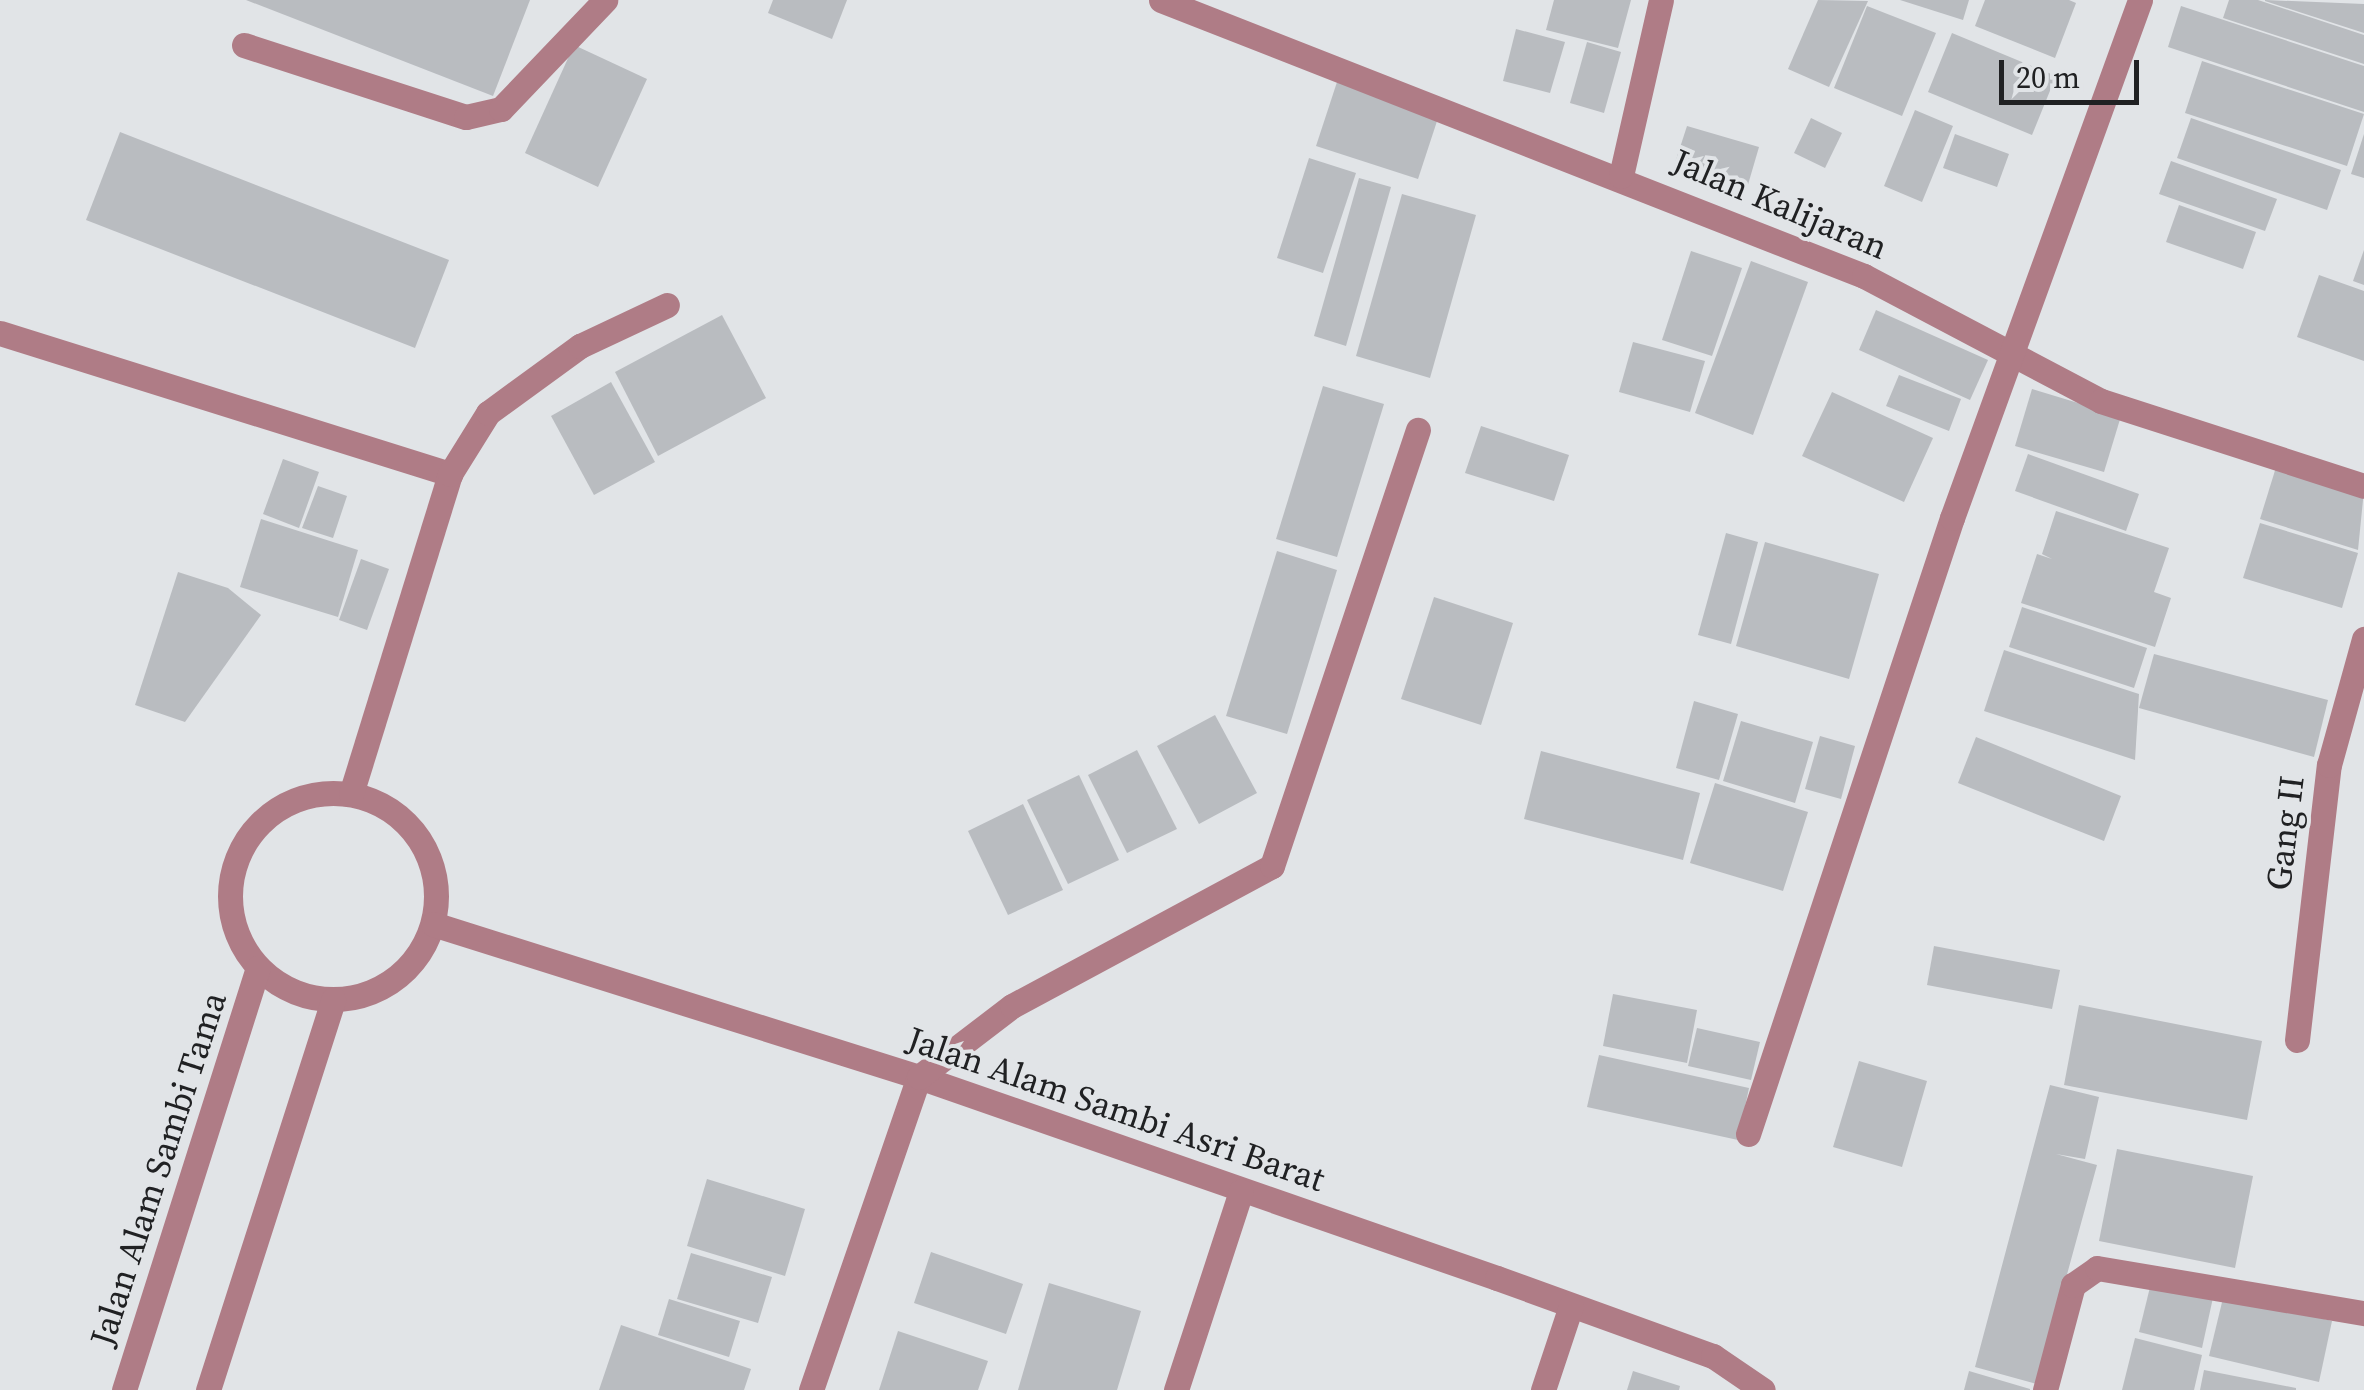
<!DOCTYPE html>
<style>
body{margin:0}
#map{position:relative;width:2364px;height:1390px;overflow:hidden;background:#e1e4e7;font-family:"Source Serif 4",serif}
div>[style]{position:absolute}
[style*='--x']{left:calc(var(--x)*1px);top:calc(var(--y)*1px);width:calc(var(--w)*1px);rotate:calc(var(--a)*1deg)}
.building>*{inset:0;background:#b9bcc0}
.minor>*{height:25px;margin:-12.5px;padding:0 12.5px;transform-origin:12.5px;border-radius:12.5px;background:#af7c86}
.minor>.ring{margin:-12.5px;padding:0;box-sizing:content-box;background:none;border:25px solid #af7c86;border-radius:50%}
span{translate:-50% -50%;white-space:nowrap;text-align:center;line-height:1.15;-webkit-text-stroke:8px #e1e4e7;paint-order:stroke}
.street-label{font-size:35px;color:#202123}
.scale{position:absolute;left:1999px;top:60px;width:140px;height:45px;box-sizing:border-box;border:5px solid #202123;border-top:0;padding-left:12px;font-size:30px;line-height:35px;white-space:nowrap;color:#202123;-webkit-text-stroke:8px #e1e4e7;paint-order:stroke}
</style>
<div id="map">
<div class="building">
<i style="clip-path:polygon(246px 0,530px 0,493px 96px)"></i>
<i style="clip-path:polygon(773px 0,847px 0,832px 39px,768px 13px)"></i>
<i style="clip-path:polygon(1554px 0,1631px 0,1618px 48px,1546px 30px)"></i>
<i style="clip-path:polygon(1818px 0,1868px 1px,1829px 87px,1788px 69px)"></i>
<i style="clip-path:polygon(1900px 0,1969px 0,1963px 20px)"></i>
<i style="clip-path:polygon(1985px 0,2069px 0,2076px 3px,2055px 58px,1975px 26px)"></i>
<i style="clip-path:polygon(2229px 0,2258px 0,2364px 35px,2364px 64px,2223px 18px)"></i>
<i style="clip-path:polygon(2265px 0,2364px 4px,2364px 33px,2265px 1px)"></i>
<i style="clip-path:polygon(1867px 6px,1936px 33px,1902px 116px,1834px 88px)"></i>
<i style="clip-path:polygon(2181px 6px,2364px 66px,2364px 112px,2168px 47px)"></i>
<i style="clip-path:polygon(1516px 29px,1565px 42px,1550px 93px,1503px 81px)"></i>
<i style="clip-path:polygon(1952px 33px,2056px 76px,2032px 135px,1928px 92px)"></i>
<i style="clip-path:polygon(1587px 42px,1621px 52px,1604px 113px,1570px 103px)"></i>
<i style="clip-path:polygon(574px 45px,647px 79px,598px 187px,525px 153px)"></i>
<i style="clip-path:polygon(2202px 61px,2364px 114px,2347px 166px,2185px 113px)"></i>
<i style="clip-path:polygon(1337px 82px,1439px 115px,1418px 179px,1316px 146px)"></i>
<i style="clip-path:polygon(1915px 110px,1953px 126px,1922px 202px,1884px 186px)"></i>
<i style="clip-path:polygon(1811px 118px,1842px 133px,1825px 168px,1794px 153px)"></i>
<i style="clip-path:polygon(2191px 118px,2341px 170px,2327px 210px,2177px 158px)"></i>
<i style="clip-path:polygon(1687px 126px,1759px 147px,1747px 188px,1674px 166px)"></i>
<i style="clip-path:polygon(120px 132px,449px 260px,415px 348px,86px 220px)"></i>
<i style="clip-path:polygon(1955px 134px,2009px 154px,1997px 187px,1943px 168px)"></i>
<i style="clip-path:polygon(2364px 134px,2364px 178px,2351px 174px)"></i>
<i style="clip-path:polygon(1309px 158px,1356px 173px,1323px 273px,1277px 258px)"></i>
<i style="clip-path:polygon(2171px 161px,2277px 199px,2265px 231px,2159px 194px)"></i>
<i style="clip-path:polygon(1359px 178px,1391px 187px,1346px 346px,1314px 336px)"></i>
<i style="clip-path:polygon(1402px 194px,1476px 215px,1430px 378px,1356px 356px)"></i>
<i style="clip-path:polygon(2179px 205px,2256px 232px,2243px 269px,2166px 242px)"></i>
<i style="clip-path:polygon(2364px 250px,2364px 285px,2353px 281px)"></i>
<i style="clip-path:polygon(1691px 251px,1742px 268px,1712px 356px,1662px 340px)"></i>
<i style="clip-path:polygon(1751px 261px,1808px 282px,1753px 435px,1695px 413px)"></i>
<i style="clip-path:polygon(2319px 275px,2364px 291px,2364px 361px,2297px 337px)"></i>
<i style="clip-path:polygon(1876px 310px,1988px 360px,1970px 400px,1859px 350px)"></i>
<i style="clip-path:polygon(722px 315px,766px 398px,658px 456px,615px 372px)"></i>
<i style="clip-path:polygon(1633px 342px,1705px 361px,1690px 412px,1619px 392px)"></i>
<i style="clip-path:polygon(1899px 375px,1961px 399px,1949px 431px,1886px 406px)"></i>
<i style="clip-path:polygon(611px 382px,655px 462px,594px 495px,551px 416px)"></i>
<i style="clip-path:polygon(1323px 386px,1384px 404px,1337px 557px,1276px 539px)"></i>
<i style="clip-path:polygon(2032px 389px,2121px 416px,2104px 472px,2015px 446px)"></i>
<i style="clip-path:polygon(1832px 392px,1933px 438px,1904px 502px,1802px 456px)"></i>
<i style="clip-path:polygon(1481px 426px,1569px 455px,1554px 501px,1465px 473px)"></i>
<i style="clip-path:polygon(2028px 454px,2139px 494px,2126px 531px,2015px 491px)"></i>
<i style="clip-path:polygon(283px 459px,319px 472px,299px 528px,263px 514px)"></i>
<i style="clip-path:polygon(2277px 464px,2364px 490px,2358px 550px,2260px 519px)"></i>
<i style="clip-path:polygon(318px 486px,347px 496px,333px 538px,302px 528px)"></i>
<i style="clip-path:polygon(2056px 511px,2169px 548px,2154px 592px,2171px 598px,2155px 647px,2021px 603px,2037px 554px,2052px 559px,2042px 554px)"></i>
<i style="clip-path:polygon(261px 519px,358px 550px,338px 617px,240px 587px)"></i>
<i style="clip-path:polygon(2260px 523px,2358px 553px,2342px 608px,2243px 578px)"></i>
<i style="clip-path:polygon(1726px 533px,1758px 542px,1731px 644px,1698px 635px)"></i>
<i style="clip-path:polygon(1765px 542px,1879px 574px,1849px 679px,1736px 646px)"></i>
<i style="clip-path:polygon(1277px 551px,1337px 570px,1287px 734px,1226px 716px)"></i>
<i style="clip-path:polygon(361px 559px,389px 569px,367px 630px,339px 620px)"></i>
<i style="clip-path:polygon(178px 572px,228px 588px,261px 615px,185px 722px,135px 705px)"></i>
<i style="clip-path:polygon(1434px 597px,1513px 623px,1481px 725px,1401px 699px)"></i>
<i style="clip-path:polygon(2022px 607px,2147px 648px,2134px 688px,2009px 647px)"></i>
<i style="clip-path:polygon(2004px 650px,2139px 694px,2135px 760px,1984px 711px)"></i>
<i style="clip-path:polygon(2154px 654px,2328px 700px,2314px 757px,2139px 708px)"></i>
<i style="clip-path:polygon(1694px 701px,1738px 714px,1719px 780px,1676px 768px)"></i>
<i style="clip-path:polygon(1215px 715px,1257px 793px,1199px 824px,1157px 746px)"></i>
<i style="clip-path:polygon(1741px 721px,1813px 742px,1795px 803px,1723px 781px)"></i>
<i style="clip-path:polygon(1820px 736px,1855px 746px,1841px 799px,1805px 789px)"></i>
<i style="clip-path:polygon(1976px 737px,2121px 796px,2104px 841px,1958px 783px)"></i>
<i style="clip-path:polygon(1137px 750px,1177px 829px,1127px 853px,1088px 775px)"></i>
<i style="clip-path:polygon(1541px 751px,1700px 793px,1683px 860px,1524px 819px)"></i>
<i style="clip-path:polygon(1079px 775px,1119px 860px,1068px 884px,1027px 800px)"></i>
<i style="clip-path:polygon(1715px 783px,1808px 812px,1783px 891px,1690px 863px)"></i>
<i style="clip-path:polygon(1023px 804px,1063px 890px,1008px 915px,968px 831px)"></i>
<i style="clip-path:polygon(1934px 946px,2060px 970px,2052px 1009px,1927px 985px)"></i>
<i style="clip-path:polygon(1613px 994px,1697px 1010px,1687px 1063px,1603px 1046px)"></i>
<i style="clip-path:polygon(2079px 1005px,2262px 1041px,2247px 1120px,2064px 1085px)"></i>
<i style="clip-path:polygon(1697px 1028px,1760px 1042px,1751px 1080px,1688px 1066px)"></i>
<i style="clip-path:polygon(1599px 1055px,1749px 1088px,1738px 1140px,1587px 1107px)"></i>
<i style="clip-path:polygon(1859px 1061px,1927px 1081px,1902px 1167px,1833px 1147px)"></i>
<i style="clip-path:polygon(2050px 1085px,2099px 1097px,2085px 1159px,2056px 1154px,2097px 1165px,2037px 1384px,1975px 1367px)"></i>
<i style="clip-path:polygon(2117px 1149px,2253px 1176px,2235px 1268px,2099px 1241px)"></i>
<i style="clip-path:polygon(707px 1179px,805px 1209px,785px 1276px,687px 1246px)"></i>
<i style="clip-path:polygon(931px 1252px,1023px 1284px,1006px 1334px,914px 1303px)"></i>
<i style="clip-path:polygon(691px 1253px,772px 1277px,758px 1323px,677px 1299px)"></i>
<i style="clip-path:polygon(2152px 1279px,2214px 1293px,2202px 1348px,2139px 1332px)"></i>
<i style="clip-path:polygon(1049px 1283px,1141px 1311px,1117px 1390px,1018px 1390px)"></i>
<i style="clip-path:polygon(2224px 1294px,2332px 1321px,2319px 1382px,2209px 1356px)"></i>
<i style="clip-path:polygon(669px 1299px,740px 1321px,729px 1357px,658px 1335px)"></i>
<i style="clip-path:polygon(621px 1325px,751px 1369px,744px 1390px,599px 1390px)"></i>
<i style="clip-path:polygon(898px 1331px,988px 1361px,978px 1390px,879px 1390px)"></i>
<i style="clip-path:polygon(2135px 1338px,2202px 1355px,2194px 1390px,2122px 1390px)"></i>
<i style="clip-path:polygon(2204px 1370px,2296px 1388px,2296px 1390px,2200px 1390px)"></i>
<i style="clip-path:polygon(1633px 1371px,1680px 1386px,1679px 1390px,1627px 1390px)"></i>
<i style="clip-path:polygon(1969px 1371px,2030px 1389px,2030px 1390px,1964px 1390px)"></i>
</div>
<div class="minor">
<i style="--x:1161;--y:0;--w:755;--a:21.44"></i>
<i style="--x:1864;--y:276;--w:268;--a:27.8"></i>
<i style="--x:2101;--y:401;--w:276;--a:17.9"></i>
<i style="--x:244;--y:45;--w:233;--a:18"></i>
<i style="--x:466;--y:117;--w:36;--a:-13"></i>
<i style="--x:501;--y:109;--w:151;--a:-46.3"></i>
<i style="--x:1621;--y:176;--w:180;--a:-77.2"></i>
<i style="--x:0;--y:333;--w:472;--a:17.4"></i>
<i class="ring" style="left:230px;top:793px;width:181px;height:181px"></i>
<i style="--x:351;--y:794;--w:335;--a:-72.8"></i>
<i style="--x:450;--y:474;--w:72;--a:-58.1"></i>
<i style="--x:488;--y:413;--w:114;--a:-36.1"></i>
<i style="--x:580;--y:346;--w:96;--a:-25.2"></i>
<i style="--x:433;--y:924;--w:510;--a:17.47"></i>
<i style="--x:919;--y:1077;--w:612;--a:19.18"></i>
<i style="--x:1497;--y:1278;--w:230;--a:19.9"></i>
<i style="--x:1713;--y:1356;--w:60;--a:34.2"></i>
<i style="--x:2297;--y:1040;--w:277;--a:-83.4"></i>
<i style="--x:2329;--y:765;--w:131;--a:-74.5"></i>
<i style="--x:1748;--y:1134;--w:649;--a:-71.68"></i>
<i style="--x:1952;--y:518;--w:551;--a:-70.05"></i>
<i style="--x:124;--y:1390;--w:443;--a:-72.4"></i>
<i style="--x:208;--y:1390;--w:410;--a:-72.2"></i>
<i style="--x:811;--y:1390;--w:331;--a:-71"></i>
<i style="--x:919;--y:1077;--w:117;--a:-37.4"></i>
<i style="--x:1012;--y:1006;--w:295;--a:-28.3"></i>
<i style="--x:1272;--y:866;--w:460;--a:-71.5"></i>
<i style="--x:1176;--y:1390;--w:209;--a:-71.9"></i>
<i style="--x:1543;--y:1390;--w:89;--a:-71.6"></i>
<i style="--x:2045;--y:1390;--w:109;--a:-75.1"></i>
<i style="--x:2073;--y:1285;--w:29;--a:-35"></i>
<i style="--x:2097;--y:1268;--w:271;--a:9.6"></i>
</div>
<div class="street-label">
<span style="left:1780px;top:204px;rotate:23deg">Jalan Kalijaran</span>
<span style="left:2285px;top:833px;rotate:-83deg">Gang II</span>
<span style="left:1116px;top:1109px;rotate:19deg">Jalan Alam Sambi Asri Barat</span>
<span style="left:158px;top:1169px;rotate:-72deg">Jalan Alam Sambi Tama</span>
</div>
<div class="scale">20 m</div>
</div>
